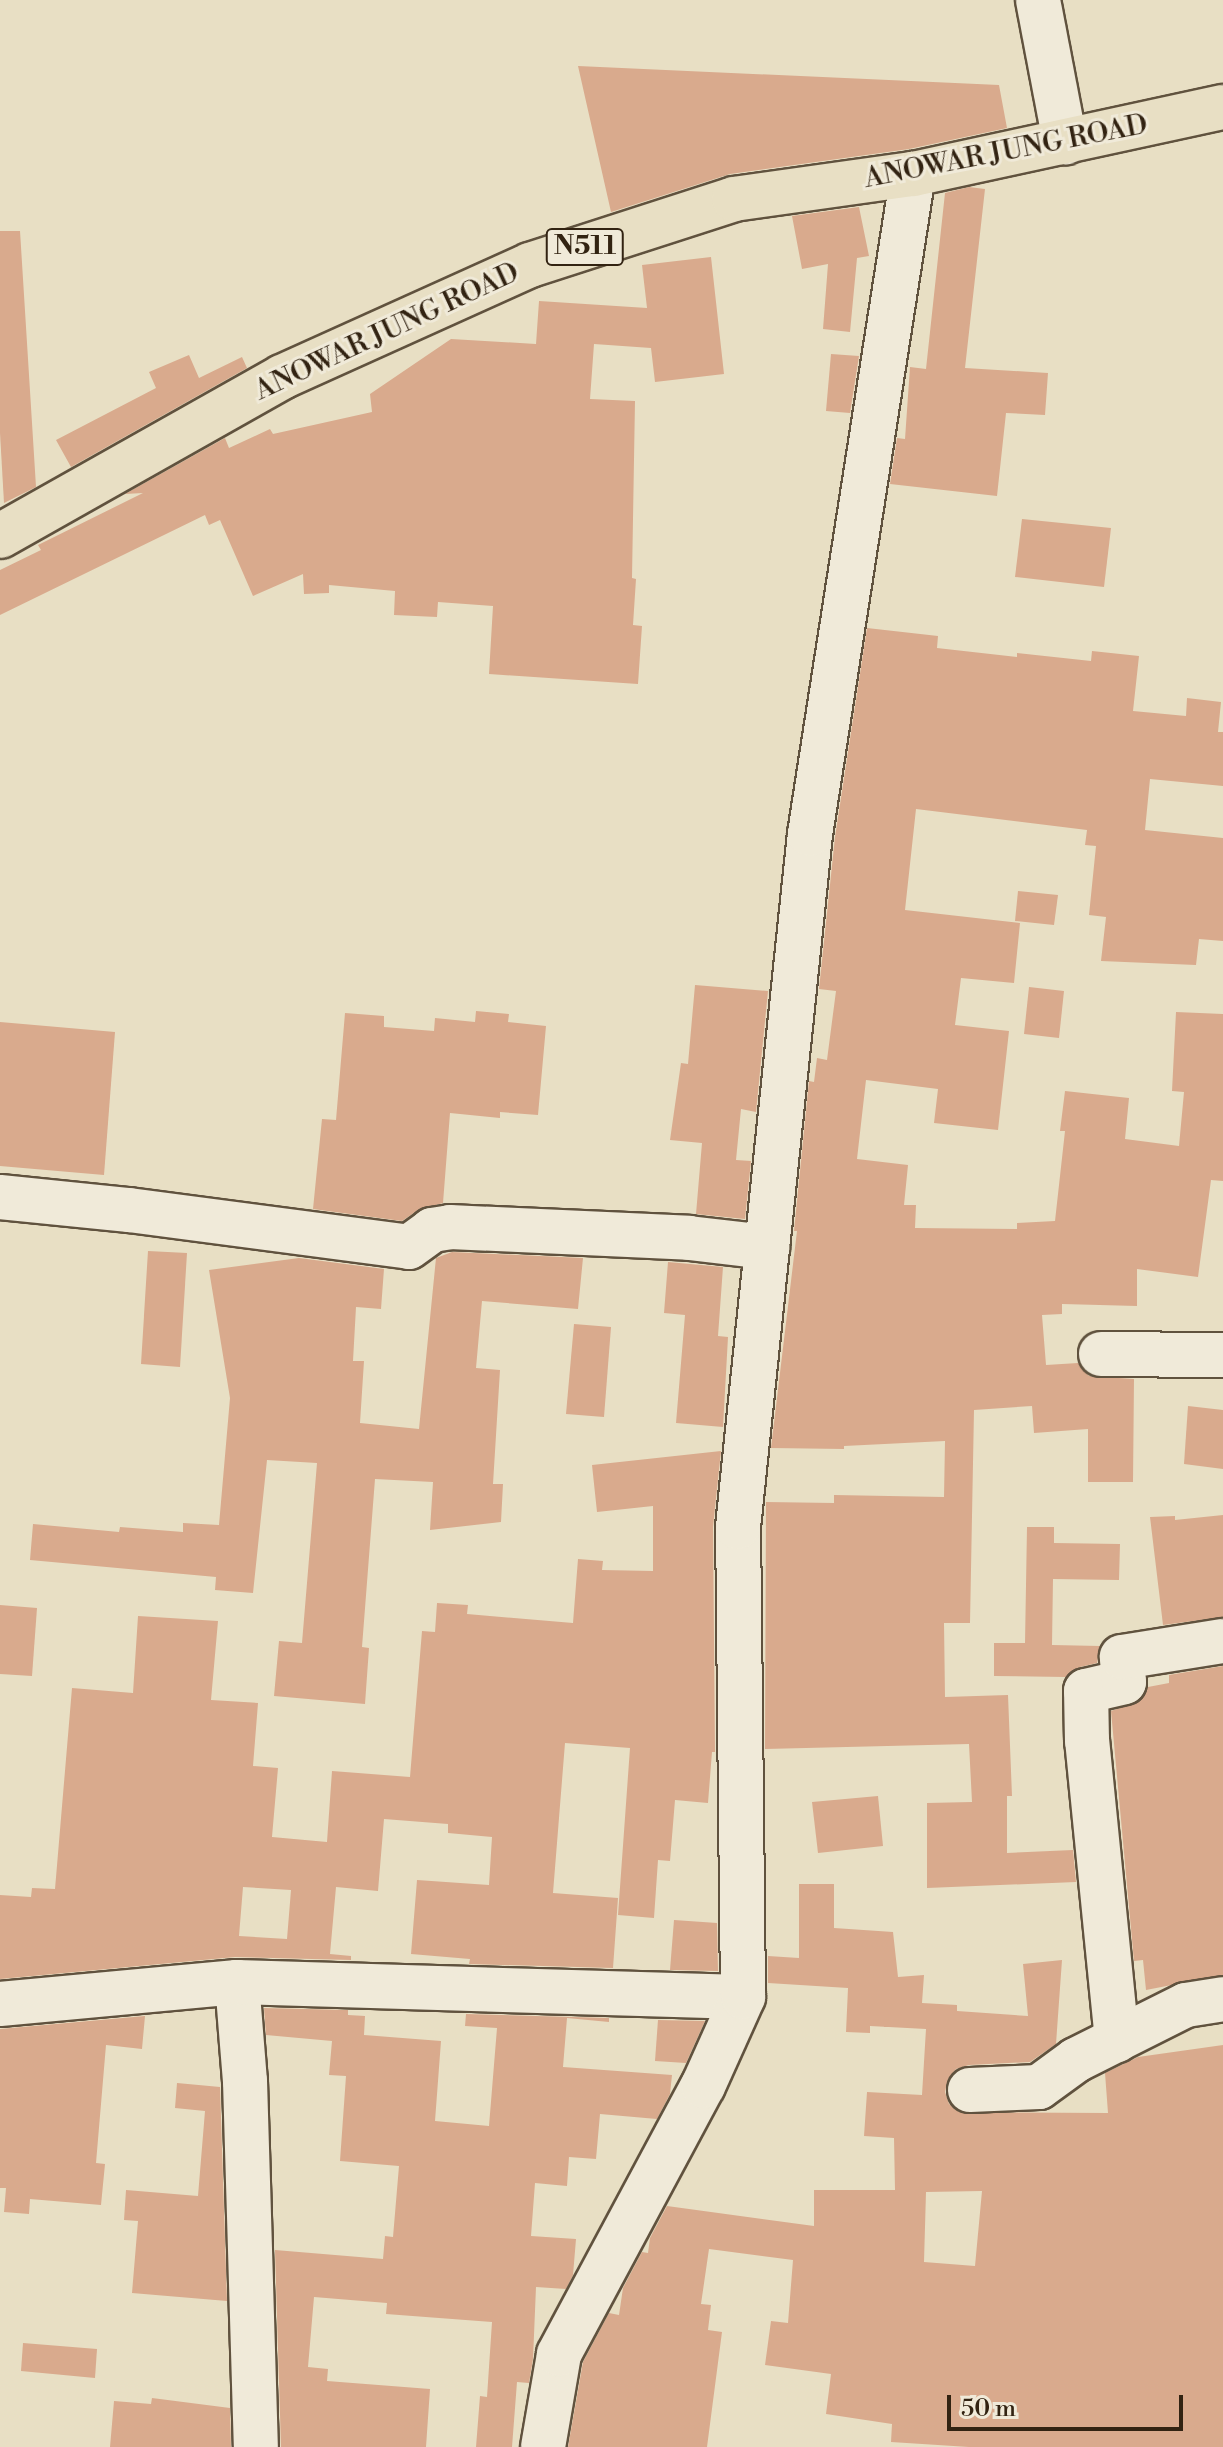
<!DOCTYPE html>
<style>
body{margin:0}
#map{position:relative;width:1223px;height:2447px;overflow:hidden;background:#e8dfc4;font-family:"Libre Bodoni",serif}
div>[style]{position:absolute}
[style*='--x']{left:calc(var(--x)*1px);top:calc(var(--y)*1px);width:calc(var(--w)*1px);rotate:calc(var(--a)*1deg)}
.building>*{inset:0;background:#d9aa8d}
.roads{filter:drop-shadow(2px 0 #60523e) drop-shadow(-2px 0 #60523e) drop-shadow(0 2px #60523e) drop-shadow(0 -2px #60523e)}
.minor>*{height:44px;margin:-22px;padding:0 22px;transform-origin:22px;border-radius:22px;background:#f0ead9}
.highway>*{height:44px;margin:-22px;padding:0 22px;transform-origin:22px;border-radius:22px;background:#e8dfc4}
span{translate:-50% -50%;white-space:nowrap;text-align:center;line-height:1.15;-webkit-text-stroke:6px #f0ead9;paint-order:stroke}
.shield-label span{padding:2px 6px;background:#f0ead9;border:2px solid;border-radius:6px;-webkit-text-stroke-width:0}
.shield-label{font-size:26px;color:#322312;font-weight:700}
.street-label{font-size:28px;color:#322312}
.scale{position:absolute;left:947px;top:2395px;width:236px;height:36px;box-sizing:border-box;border:4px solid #322312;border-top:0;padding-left:10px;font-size:24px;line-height:28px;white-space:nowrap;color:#322312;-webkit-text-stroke:6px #f0ead9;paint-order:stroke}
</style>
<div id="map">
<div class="building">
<i style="clip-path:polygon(578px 66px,999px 85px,1007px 128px,909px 149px,730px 174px,611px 212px)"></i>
<i style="clip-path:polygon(969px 187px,985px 189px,965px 368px,1048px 373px,1045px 415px,1006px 413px,997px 496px,890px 484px,897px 438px,905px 439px,910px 367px,926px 369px,945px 193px)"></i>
<i style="clip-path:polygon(859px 207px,869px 256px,857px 258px,850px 332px,823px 329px,828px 264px,802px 269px,792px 216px)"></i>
<i style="clip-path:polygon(0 231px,20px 231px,36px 487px,4px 503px,0 433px)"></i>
<i style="clip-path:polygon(711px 257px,724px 374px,655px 382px,651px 348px,594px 344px,590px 399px,635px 401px,632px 578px,636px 579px,633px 625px,642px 626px,638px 684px,489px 674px,493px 606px,438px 602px,437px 617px,394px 615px,395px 591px,329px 585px,329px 593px,304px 594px,303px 574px,253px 596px,220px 520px,209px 525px,205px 515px,0 615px,0 570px,41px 550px,38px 545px,143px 493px,125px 494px,225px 438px,229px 448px,270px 429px,273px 434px,372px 412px,370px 394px,451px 339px,536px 344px,539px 301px,647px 308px,642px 265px)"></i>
<i style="clip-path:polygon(831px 354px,859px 356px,850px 413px,826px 411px)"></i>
<i style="clip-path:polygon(189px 355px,199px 378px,242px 357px,247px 368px,71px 467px,56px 440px,156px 388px,149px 372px)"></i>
<i style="clip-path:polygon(1022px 519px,1111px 528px,1104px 587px,1015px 577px)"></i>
<i style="clip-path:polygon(867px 628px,938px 636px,937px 648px,1017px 657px,1017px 653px,1091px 661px,1092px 651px,1139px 656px,1133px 711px,1186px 716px,1187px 698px,1221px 702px,1218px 732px,1223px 732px,1223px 786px,1150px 779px,1145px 830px,1223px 838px,1223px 941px,1199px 939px,1196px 965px,1101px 961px,1106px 917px,1089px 915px,1096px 846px,1085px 845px,1087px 830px,916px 809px,905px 910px,1020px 923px,1014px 983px,961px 978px,955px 1025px,1009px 1031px,998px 1130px,934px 1123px,938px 1089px,866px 1080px,857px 1159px,908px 1165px,904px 1205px,916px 1205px,915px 1228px,1017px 1229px,1017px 1223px,1055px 1221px,1065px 1131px,1060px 1131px,1065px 1091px,1129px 1098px,1125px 1139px,1179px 1146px,1184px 1092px,1172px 1091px,1176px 1012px,1223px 1014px,1223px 1181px,1211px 1180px,1198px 1277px,1137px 1269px,1137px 1306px,1062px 1304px,1062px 1314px,1042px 1315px,1046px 1365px,1078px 1363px,1089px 1376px,1134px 1379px,1133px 1482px,1088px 1482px,1088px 1429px,1034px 1433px,1032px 1406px,974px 1410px,970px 1623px,944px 1623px,945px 1697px,1008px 1695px,1012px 1796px,1007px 1796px,1007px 1853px,1073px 1850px,1076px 1882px,927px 1888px,927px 1803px,972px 1802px,969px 1744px,765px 1749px,766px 1502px,834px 1503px,834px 1495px,944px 1497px,945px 1441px,844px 1446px,844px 1449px,771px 1448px,797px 1231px,794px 1231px,809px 1081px,814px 1082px,817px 1058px,827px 1060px,836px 991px,819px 989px,835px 837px)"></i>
<i style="clip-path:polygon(1018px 891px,1058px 895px,1054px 925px,1015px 921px)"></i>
<i style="clip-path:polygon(695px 985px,768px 991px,756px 1112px,741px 1109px,736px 1160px,751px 1161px,745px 1219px,696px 1214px,702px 1143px,670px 1140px,681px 1063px,688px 1064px)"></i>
<i style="clip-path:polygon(1029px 987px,1064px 991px,1059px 1038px,1024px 1034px)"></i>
<i style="clip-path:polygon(476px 1011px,509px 1014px,508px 1022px,546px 1026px,538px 1115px,500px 1112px,500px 1118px,450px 1113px,443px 1203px,418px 1210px,402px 1221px,313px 1209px,322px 1119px,336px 1120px,345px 1013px,384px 1016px,384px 1027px,434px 1031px,435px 1018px,475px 1022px)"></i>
<i style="clip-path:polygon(0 1022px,115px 1032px,104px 1175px,0 1166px)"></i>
<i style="clip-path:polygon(148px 1251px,187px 1253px,180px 1367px,141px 1364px)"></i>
<i style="clip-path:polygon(452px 1252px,583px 1258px,578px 1309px,482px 1301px,476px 1368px,500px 1370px,493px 1484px,503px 1484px,501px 1522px,430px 1530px,433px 1482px,375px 1479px,362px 1647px,369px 1648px,365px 1704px,274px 1696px,279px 1641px,302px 1643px,317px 1463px,267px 1460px,253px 1593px,215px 1590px,216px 1577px,30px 1560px,33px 1524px,119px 1532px,120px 1527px,183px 1532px,183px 1523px,219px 1525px,230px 1398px,209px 1270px,299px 1258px,384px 1269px,381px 1309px,356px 1307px,353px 1361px,364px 1361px,360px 1423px,419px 1429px,436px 1258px)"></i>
<i style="clip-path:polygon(668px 1262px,723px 1267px,718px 1336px,728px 1337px,723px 1427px,676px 1423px,685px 1315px,664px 1313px)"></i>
<i style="clip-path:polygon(574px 1324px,611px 1327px,604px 1417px,566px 1414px)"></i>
<i style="clip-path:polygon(1188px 1406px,1223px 1410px,1223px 1469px,1184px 1464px)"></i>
<i style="clip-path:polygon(evenodd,721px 1451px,713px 1527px,715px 1752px,712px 1752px,708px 1803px,675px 1800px,670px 1861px,658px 1860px,654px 1918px,618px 1915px,630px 1748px,565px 1743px,553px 1893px,618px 1898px,613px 1968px,469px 1964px,470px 1959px,411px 1954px,417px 1880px,489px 1885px,492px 1837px,448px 1833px,448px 1824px,384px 1819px,378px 1891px,336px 1887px,330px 1954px,351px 1956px,351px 1960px,235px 1957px,0 1979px,0 1895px,31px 1897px,32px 1888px,55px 1889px,72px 1688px,133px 1693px,138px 1616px,218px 1621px,211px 1700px,258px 1703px,253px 1766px,278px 1768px,272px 1837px,327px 1842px,332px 1771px,410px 1777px,422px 1631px,435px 1632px,437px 1603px,468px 1605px,467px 1614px,573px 1623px,578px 1559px,603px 1561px,602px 1570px,653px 1571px,653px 1506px,597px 1512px,592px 1465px,721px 1451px,243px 1887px,291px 1890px,287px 1939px,239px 1936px,243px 1887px)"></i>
<i style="clip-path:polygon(1223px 1515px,1223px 1617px,1163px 1625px,1150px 1517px,1175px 1516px,1175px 1520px)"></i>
<i style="clip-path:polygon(1027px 1527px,1054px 1527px,1054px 1543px,1120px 1544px,1119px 1580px,1053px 1579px,1052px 1645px,1100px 1646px,1097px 1663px,1080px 1667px,1066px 1677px,994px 1676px,994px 1643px,1025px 1643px)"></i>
<i style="clip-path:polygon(0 1605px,37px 1608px,32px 1676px,0 1674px)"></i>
<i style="clip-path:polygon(1223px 1666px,1223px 1975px,1146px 1990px,1143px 1960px,1134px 1961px,1111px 1711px,1140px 1701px,1148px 1687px,1169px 1683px,1169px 1675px)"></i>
<i style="clip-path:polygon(878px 1796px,883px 1846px,818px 1853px,812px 1802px)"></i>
<i style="clip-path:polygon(evenodd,799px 1884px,834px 1884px,834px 1928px,893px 1932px,898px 1977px,924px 1975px,922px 2003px,957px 2005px,957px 2011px,1028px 2016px,1023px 1964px,1062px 1960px,1056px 2044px,1030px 2062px,969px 2065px,956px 2069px,948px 2079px,945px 2092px,949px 2104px,959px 2112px,1108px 2113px,1105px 2073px,1138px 2057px,1223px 2045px,1223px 2447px,969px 2447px,891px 2442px,892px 2424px,826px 2414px,831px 2374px,765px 2365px,771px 2321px,788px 2323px,793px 2260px,709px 2249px,701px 2304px,711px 2305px,708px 2330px,722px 2332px,707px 2447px,568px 2447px,583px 2362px,609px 2313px,619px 2315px,623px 2288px,642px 2252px,648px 2253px,650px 2238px,667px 2206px,814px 2226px,814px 2190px,895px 2190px,894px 2138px,864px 2136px,867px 2092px,922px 2095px,926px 2029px,870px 2026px,870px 2033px,846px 2032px,848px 1988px,768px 1983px,768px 1956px,799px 1958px,799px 1884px,982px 2191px,975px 2266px,924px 2262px,926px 2192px,982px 2191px)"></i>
<i style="clip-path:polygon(674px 1920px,717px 1923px,718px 1971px,670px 1970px)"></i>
<i style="clip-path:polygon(264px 2008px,348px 2010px,348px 2015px,365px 2016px,364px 2035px,441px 2041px,435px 2121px,489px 2126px,497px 2028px,465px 2026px,466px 2014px,609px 2018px,609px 2022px,567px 2018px,563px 2067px,672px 2075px,670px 2094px,657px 2119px,600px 2114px,596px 2159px,569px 2157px,567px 2186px,535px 2183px,531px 2236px,576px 2239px,573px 2275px,566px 2289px,536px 2287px,533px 2359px,529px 2383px,517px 2382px,512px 2447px,476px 2447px,480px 2396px,487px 2397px,492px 2322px,386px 2314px,387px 2303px,314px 2297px,308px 2367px,328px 2369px,327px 2381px,430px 2389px,426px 2447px,281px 2447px,275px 2250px,383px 2259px,385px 2236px,393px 2237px,399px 2166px,340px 2161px,346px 2076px,329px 2075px,332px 2041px,266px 2035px)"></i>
<i style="clip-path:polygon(145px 2016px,142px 2049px,106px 2045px,96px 2163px,105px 2164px,101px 2205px,30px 2199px,29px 2214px,4px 2212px,6px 2188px,0 2188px,0 2029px)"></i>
<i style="clip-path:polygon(658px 2020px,705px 2021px,686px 2063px,655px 2061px)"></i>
<i style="clip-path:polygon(177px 2083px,220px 2087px,227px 2301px,132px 2293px,138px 2221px,124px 2220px,126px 2190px,198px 2196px,205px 2111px,175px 2108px)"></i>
<i style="clip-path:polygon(23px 2343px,97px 2349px,95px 2378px,21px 2371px)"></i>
<i style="clip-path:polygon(152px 2398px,230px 2408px,231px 2447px,110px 2447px,114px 2401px,151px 2404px)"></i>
</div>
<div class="roads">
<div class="minor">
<i style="--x:1038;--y:0;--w:145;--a:79.2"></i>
<i style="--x:0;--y:1197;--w:130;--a:5.8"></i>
<i style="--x:129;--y:1210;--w:282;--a:7.5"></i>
<i style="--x:409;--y:1247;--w:29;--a:-36"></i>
<i style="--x:432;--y:1230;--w:18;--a:-9"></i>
<i style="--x:450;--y:1227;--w:239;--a:2.6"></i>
<i style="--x:689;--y:1238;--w:79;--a:6.6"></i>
<i style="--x:1101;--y:1354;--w:122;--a:0.5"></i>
<i style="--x:237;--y:1982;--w:99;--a:85.4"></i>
<i style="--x:245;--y:2081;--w:366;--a:88.3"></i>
<i style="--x:0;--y:2004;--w:238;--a:-5.3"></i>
<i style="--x:237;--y:1982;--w:506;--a:1.7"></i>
<i style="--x:1117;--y:2040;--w:301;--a:-95.7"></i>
<i style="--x:1087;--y:1741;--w:50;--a:-91.1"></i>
<i style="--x:1086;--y:1691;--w:39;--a:-13"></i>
<i style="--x:1124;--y:1682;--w:25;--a:-95"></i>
<i style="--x:1122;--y:1657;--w:102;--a:-9"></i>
<i style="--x:970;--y:2090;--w:69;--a:-2.5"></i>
<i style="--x:1039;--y:2087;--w:46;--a:-36.1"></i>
<i style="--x:1076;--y:2060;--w:123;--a:-26.6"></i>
<i style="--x:1186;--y:2005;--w:37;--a:-9"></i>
<i style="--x:543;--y:2447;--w:94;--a:-80.2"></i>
<i style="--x:559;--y:2354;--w:304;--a:-61.8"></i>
<i style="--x:703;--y:2086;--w:98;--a:-65.8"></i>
<i style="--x:743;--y:1997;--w:470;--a:-90.6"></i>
<i style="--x:738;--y:1527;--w:697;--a:-84.07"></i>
<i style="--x:810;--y:834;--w:668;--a:-81.13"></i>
</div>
<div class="highway">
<i style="--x:0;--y:536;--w:324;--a:-29.4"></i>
<i style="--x:282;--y:377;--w:272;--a:-24.3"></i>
<i style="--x:530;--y:265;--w:214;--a:-17.9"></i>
<i style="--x:734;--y:199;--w:181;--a:-8"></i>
<i style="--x:913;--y:174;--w:317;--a:-12.2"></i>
</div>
</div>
<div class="shield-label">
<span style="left:585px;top:247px">N511</span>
</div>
<div class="street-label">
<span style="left:1006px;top:152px;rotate:-11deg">ANOWAR JUNG ROAD</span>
<span style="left:387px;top:332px;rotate:-25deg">ANOWAR JUNG ROAD</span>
</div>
<div class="scale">50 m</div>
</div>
